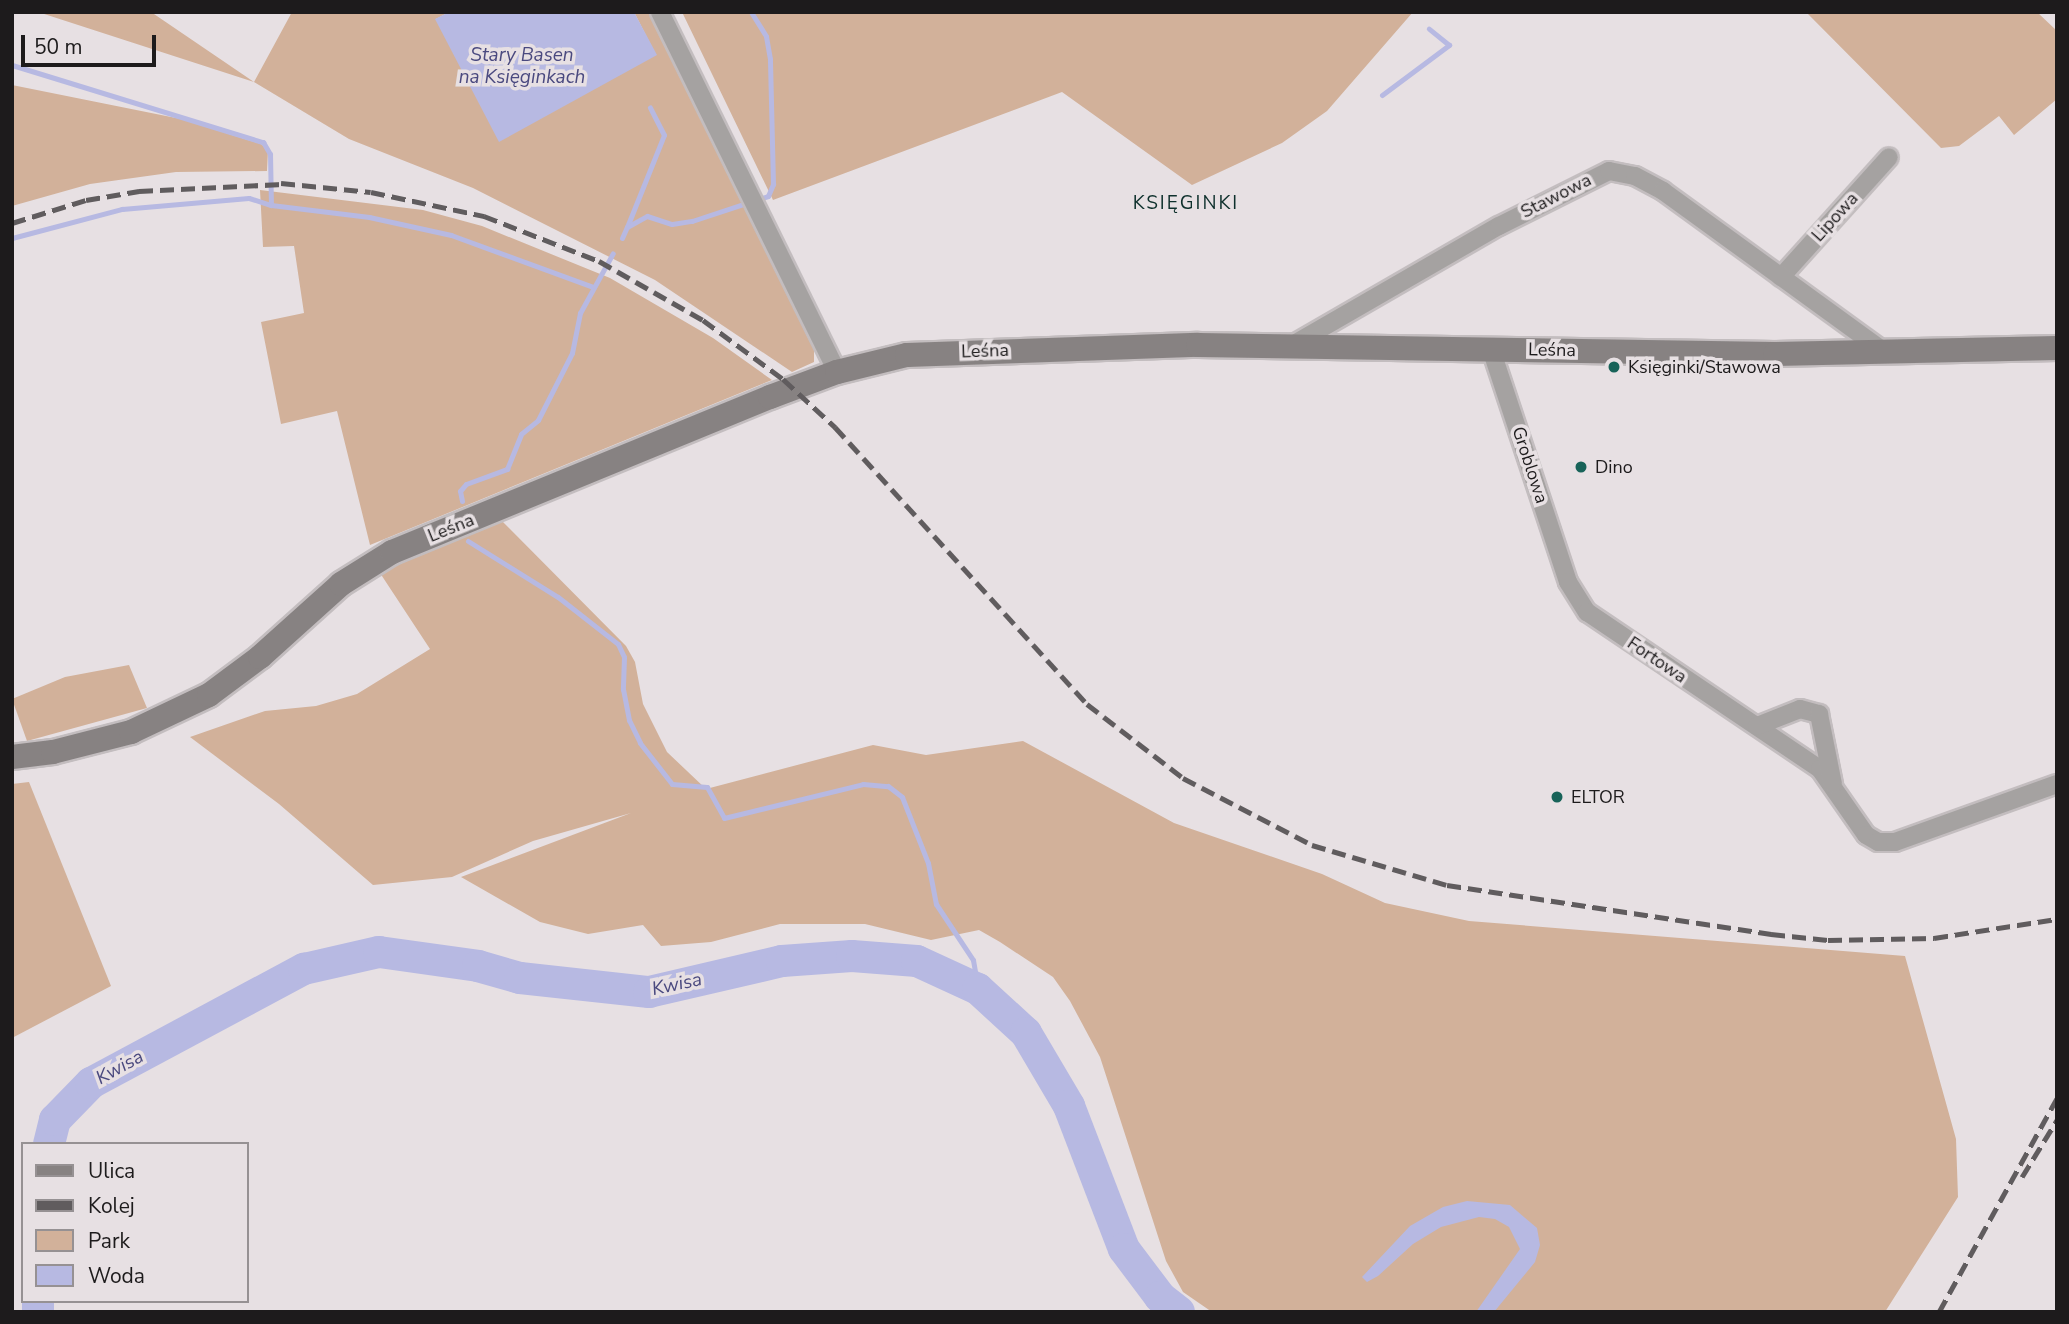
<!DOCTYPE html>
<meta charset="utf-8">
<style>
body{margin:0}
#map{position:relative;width:2069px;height:1324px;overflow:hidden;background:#e7e0e3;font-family:"Nunito Sans",sans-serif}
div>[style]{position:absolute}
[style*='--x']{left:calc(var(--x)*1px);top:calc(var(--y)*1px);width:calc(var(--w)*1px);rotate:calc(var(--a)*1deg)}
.green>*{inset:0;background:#d2b19a}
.water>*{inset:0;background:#b7b9e2}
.stream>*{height:5px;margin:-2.5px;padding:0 2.5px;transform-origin:2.5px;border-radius:2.5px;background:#b7b9e2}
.river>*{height:32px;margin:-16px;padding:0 16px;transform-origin:16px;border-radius:16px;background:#b7b9e2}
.roads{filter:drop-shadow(2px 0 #c3bdbf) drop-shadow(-2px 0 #c3bdbf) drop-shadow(0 2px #c3bdbf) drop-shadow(0 -2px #c3bdbf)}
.street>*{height:18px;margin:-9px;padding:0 9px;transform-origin:9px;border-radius:9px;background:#a5a2a1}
.secondary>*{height:24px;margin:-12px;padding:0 12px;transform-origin:12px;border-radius:12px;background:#878282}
.rail>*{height:5px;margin-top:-2.5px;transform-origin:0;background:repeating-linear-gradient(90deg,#605c5e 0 14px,transparent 0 21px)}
.dots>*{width:19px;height:19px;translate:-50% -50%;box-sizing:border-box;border:4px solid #e7e0e3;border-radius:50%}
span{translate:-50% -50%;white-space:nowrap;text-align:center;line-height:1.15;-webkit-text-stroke:7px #e7e0e3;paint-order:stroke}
.street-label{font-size:18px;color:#1d1b1c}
.poi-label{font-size:18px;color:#1d1b1c}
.left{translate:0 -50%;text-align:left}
.water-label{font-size:19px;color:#4a497f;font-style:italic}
.neighbourhood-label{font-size:19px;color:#0e302c;letter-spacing:2px}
.frame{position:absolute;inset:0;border:14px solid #1d1b1c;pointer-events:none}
.legend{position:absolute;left:21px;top:1142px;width:228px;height:161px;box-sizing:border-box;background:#e7e0e3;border:2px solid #969193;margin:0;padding:9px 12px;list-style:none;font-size:21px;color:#1d1b1c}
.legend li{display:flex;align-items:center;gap:14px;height:35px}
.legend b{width:35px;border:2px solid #969193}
.scale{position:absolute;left:21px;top:35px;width:135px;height:32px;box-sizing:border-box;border:4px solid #1d1b1c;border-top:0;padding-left:9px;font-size:21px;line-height:24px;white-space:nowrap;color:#1d1b1c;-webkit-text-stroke:5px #e7e0e3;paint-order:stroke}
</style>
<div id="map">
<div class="green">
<i style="clip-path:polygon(38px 12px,151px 12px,254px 82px,292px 12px,449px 12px,436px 19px,656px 55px,634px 12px,651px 12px,814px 346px,814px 362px,792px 372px,655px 280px,473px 188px,349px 139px,254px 82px)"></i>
<i style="clip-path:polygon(682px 12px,1413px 12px,1327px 111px,1282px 143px,1192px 185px,1062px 92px,773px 200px)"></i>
<i style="clip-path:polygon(1806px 12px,2037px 12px,2057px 31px,2057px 99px,2014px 135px,1999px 116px,1959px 146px,1941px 148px)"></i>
<i style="clip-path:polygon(12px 85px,181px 119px,261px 144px,268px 150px,267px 171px,176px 172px,90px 184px,12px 206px)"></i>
<i style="clip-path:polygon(260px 190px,423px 210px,482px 226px,610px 278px,713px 338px,772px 380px,370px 545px,337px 411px,281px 424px,261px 322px,304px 313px,294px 246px,263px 247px)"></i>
<i style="clip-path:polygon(500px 519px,626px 646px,635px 662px,643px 704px,667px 752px,706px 789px,873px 745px,926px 755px,1023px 741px,1174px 823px,1322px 874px,1385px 903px,1469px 921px,1905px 956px,1956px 1139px,1958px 1197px,1885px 1312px,1212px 1312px,1183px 1292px,1166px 1261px,1100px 1057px,1070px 1001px,1053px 977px,1000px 942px,979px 930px,931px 940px,865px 924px,780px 924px,711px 942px,661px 946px,643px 925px,588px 934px,540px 922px,461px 877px,631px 813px,533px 841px,452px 877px,373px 885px,279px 804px,190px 737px,265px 711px,316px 706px,357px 694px,430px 649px,380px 573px)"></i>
<i style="clip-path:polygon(129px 665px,147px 708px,27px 741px,12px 699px,65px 677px)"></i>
<i style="clip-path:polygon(29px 782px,111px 986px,12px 1038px,12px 784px)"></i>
</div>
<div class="water">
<i style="clip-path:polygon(449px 12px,634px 12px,657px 55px,499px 142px,435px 19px)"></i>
<i style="clip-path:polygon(1467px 1201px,1510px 1205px,1537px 1228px,1540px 1245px,1535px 1262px,1494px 1312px,1476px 1312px,1520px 1249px,1509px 1227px,1495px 1219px,1479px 1217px,1441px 1227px,1413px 1244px,1378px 1276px,1367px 1282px,1362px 1277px,1410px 1226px,1443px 1207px)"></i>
</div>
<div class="stream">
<i style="--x:12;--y:65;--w:263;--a:17.1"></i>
<i style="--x:263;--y:142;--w:14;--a:60"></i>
<i style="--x:270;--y:154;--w:51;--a:88.9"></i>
<i style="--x:271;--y:205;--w:99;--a:7"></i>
<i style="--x:369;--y:217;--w:84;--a:12.4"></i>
<i style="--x:451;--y:235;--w:151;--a:20.1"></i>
<i style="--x:1382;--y:95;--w:84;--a:-36.7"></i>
<i style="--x:1449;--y:45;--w:26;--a:-141"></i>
<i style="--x:627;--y:227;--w:99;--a:-68.1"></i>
<i style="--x:664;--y:135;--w:31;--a:-117"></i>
<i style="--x:12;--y:238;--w:114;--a:-14.8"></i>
<i style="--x:122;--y:209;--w:127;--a:-5"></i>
<i style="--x:249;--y:198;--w:23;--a:18"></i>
<i style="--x:622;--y:238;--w:12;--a:-66"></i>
<i style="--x:627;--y:227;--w:23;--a:-29"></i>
<i style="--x:647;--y:216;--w:26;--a:18"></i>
<i style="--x:672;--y:224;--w:20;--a:-9"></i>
<i style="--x:692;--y:221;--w:80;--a:-18.2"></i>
<i style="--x:768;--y:196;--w:13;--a:-67"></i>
<i style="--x:773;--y:184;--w:125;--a:-91.4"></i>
<i style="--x:770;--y:59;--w:23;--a:-100"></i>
<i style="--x:766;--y:36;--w:28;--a:-122"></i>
<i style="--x:462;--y:501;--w:10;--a:-101"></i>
<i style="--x:460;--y:491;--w:9;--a:-49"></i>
<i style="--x:466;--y:484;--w:44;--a:-20.1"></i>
<i style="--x:507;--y:469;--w:38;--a:-68"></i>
<i style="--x:521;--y:434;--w:22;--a:-39"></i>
<i style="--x:538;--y:420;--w:75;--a:-63.1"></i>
<i style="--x:572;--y:353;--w:41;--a:-78.7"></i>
<i style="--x:580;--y:313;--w:68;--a:-61.2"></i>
<i style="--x:468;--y:541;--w:106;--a:31.9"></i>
<i style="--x:558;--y:597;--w:76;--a:38.1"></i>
<i style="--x:618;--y:644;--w:14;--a:65"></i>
<i style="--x:624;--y:657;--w:32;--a:92"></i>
<i style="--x:623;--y:689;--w:32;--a:79"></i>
<i style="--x:629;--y:720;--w:25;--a:64"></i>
<i style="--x:640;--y:743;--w:52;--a:52"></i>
<i style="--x:672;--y:784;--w:35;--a:5"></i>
<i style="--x:707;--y:787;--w:35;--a:61"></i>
<i style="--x:724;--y:818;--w:143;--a:-13.7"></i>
<i style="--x:863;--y:784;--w:25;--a:5"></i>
<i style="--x:888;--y:786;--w:18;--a:38"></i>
<i style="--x:902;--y:797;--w:71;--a:68.5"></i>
<i style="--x:928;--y:863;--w:42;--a:79"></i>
<i style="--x:936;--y:904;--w:67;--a:56.5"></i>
<i style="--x:973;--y:960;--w:29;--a:80"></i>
</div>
<div class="river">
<i style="--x:49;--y:1144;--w:25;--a:-76"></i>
<i style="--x:55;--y:1120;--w:52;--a:-45.8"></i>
<i style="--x:91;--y:1083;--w:242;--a:-28.2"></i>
<i style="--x:304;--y:969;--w:77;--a:-12.8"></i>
<i style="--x:379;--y:952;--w:100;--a:8"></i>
<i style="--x:478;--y:966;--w:44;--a:15.9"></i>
<i style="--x:520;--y:978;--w:130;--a:6.2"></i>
<i style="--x:649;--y:992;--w:137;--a:-13.1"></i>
<i style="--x:782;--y:961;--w:70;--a:-4.1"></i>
<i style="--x:852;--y:956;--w:65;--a:4.4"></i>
<i style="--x:917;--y:961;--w:67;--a:24.7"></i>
<i style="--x:978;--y:989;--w:65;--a:42.5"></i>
<i style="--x:1026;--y:1033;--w:85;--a:59.5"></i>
<i style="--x:1069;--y:1106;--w:153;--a:69"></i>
<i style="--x:1124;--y:1249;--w:60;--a:53.1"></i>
<i style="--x:1160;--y:1297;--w:24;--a:38"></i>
<i style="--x:38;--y:1312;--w:11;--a:-90"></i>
</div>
<div class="roads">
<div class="street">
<i style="--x:660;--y:12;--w:401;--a:63.8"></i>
<i style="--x:1781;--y:277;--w:161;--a:-48"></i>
<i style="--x:1289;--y:347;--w:242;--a:-30"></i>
<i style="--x:1499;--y:226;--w:123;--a:-26.6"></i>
<i style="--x:1609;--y:171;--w:26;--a:11"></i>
<i style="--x:1635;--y:176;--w:32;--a:28"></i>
<i style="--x:1663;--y:191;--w:276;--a:36"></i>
<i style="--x:1491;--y:349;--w:245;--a:71.7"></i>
<i style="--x:1568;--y:582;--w:36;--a:58"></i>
<i style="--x:1587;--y:612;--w:281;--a:34"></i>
<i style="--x:1820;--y:769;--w:80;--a:55.1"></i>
<i style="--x:1866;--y:835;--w:14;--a:30"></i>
<i style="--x:1878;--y:842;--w:17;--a:0"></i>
<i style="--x:1895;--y:842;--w:172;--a:-19.7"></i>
<i style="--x:1757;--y:726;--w:46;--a:-21.6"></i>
<i style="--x:1800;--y:709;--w:20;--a:15"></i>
<i style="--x:1819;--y:714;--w:71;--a:78.7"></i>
</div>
<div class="secondary">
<i style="--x:12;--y:757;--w:41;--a:-7"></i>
<i style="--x:53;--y:752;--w:81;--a:-14.4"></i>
<i style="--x:131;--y:732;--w:86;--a:-25.4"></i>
<i style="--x:209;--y:695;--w:64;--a:-36.7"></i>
<i style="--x:260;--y:657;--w:109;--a:-42"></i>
<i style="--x:341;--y:584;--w:60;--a:-32.1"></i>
<i style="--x:392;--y:552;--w:409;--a:-22.3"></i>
<i style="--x:770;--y:397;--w:72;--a:-20.5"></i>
<i style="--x:837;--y:372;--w:72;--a:-13.7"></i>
<i style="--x:907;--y:355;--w:291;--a:-2"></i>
<i style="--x:1198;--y:345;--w:577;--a:0.89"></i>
<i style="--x:1775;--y:354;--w:282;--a:-1.2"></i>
</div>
</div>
<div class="rail">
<i style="--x:281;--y:183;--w:90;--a:5.7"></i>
<i style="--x:371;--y:192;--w:116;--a:12"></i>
<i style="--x:484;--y:216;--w:123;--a:21.4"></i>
<i style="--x:599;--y:261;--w:120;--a:29.6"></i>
<i style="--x:703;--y:320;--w:99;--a:36.4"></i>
<i style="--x:783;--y:379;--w:71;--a:42.7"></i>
<i style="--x:835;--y:427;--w:374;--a:47.7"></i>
<i style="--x:1087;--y:704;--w:121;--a:37.6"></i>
<i style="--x:1183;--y:778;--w:145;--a:27.4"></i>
<i style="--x:1312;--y:845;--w:141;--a:16.5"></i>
<i style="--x:1447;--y:885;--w:328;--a:8.6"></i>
<i style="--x:1771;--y:934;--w:57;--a:6"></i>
<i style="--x:1828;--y:940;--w:106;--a:-1.1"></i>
<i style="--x:1934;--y:938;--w:124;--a:-8.8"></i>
<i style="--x:12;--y:223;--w:77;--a:-17.3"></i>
<i style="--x:86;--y:200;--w:54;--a:-9.6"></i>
<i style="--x:139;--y:191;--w:144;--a:-2.8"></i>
<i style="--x:2022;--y:1177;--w:67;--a:-58.4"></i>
<i style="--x:1939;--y:1312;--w:244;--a:-61.1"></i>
</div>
<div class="dots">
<i style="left:1614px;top:367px;background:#186359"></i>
<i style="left:1581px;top:467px;background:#186359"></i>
<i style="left:1557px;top:797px;background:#186359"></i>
</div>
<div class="street-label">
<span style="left:1556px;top:196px;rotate:-27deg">Stawowa</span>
<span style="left:1835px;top:217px;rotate:-48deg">Lipowa</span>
<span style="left:1552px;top:350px;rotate:1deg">Leśna</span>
<span style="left:985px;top:351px;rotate:-2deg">Leśna</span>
<span style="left:1530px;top:465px;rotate:72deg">Groblowa</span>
<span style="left:451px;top:528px;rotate:-22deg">Leśna</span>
<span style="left:1657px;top:660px;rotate:34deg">Fortowa</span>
</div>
<div class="poi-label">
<span class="left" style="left:1628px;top:367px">Księginki/Stawowa</span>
<span class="left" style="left:1595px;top:467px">Dino</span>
<span class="left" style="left:1571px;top:797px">ELTOR</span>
</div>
<div class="water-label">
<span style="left:522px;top:67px">Stary Basen<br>na Księginkach</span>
<span style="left:677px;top:985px;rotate:-12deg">Kwisa</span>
<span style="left:120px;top:1068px;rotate:-29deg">Kwisa</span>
</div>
<div class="neighbourhood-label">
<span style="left:1186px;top:204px">KSIĘGINKI</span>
</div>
<div class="frame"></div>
<ul class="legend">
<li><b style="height:9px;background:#878282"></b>Ulica</li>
<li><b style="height:9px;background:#605c5e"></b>Kolej</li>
<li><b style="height:19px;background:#d2b19a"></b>Park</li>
<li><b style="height:19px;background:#b7b9e2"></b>Woda</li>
</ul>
<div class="scale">50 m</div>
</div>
